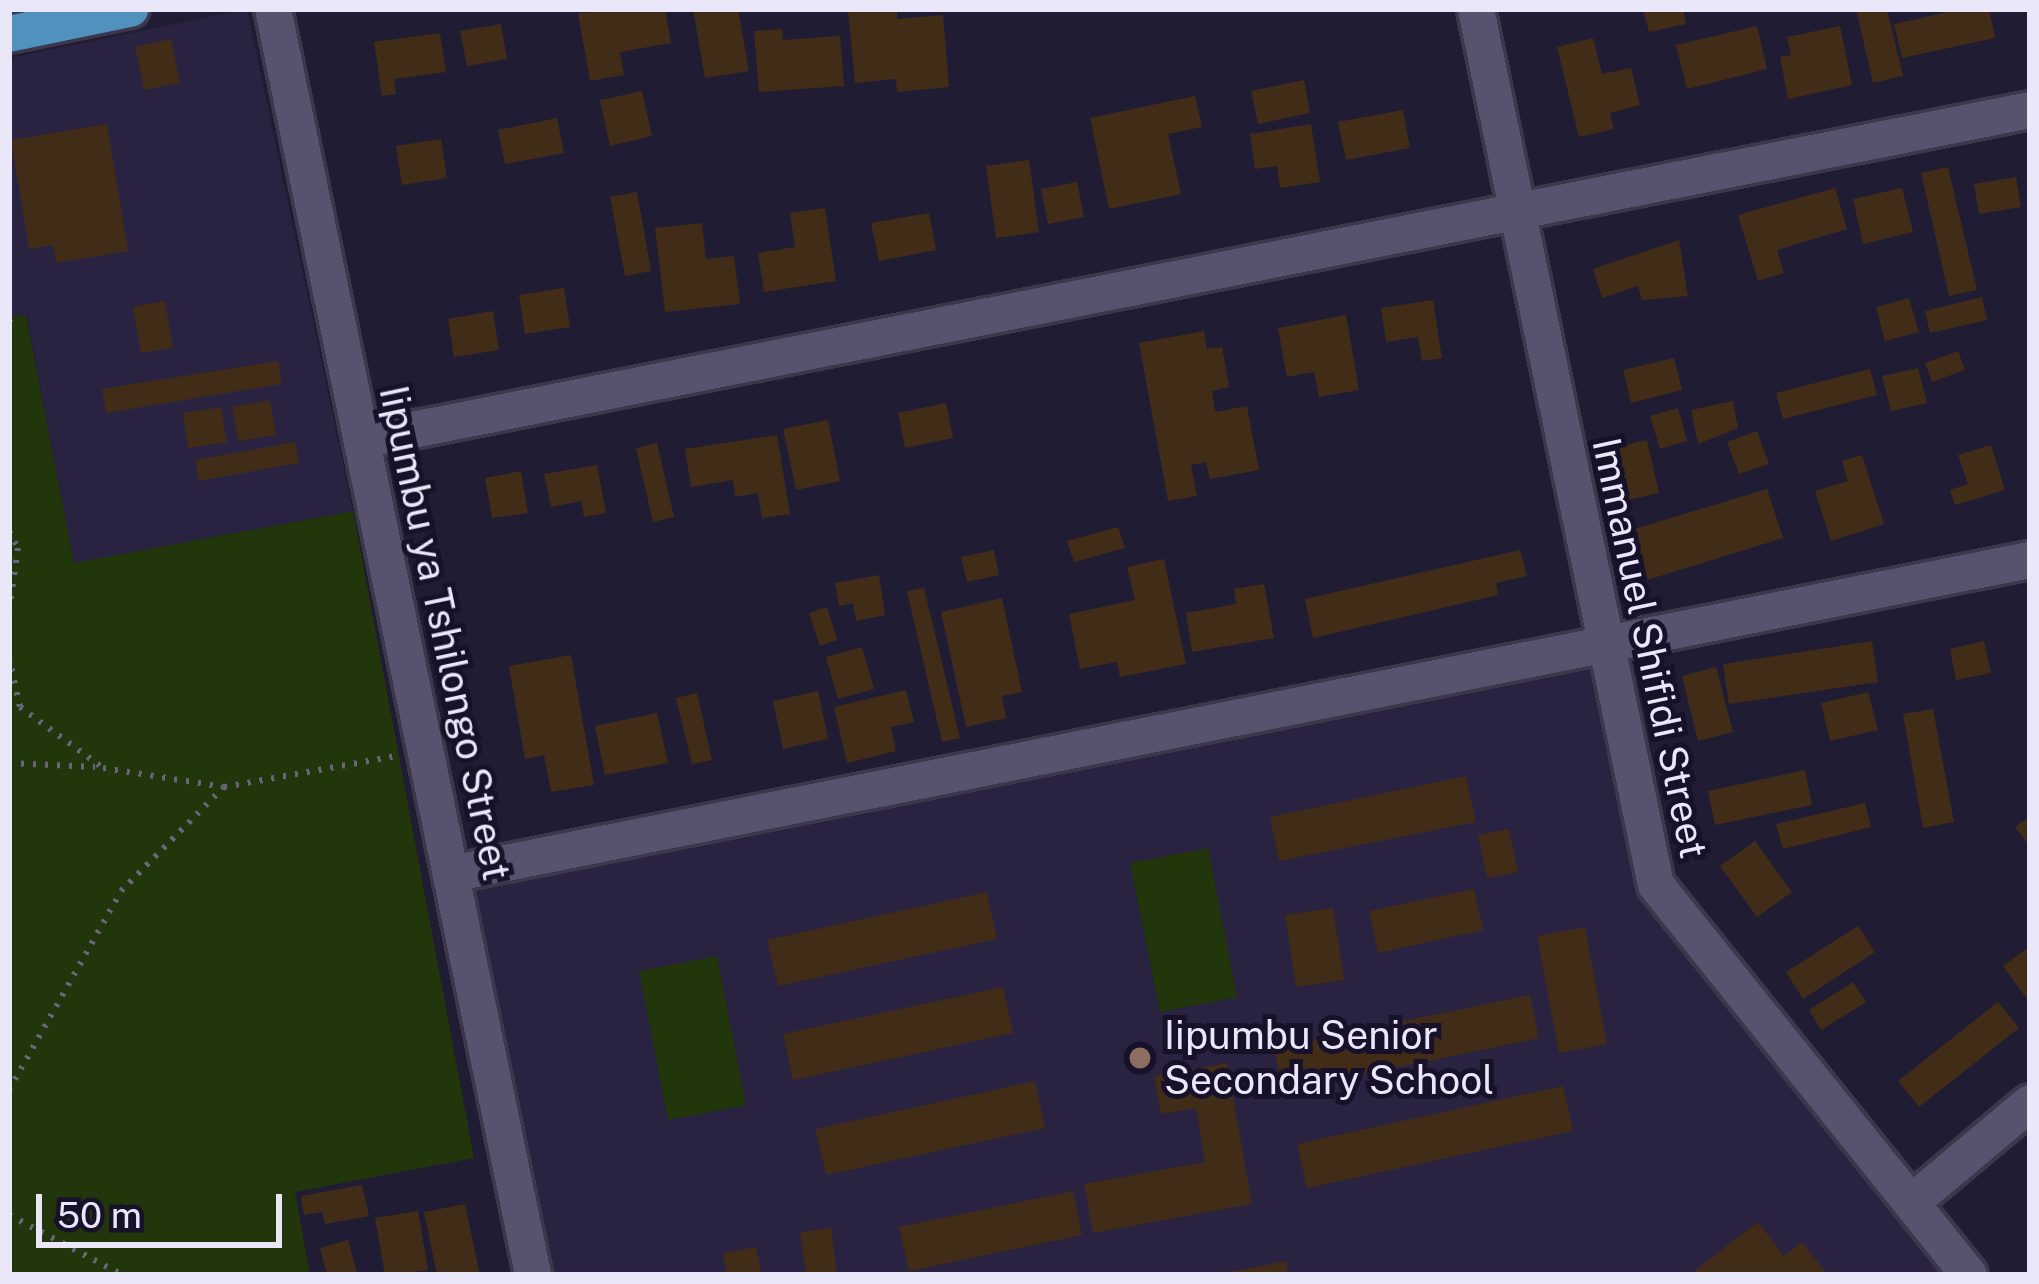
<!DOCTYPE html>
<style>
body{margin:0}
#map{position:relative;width:2039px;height:1284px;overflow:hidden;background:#201c34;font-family:"Public Sans",sans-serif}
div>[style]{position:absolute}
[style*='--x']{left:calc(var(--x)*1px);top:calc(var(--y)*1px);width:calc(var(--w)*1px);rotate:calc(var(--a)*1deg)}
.built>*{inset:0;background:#292241}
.green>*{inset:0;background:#21370b}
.building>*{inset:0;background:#412d17}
.path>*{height:6px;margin-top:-3px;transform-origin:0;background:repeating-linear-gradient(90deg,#68657a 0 3px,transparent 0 12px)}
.roads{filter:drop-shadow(3px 0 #3c384c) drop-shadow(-3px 0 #3c384c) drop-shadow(0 3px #3c384c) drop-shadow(0 -3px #3c384c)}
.street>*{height:36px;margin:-18px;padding:0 18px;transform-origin:18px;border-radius:18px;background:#57526e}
.primary>*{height:36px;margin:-18px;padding:0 18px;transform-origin:18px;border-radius:18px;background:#5091be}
.dots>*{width:33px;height:33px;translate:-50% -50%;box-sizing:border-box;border:6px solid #171229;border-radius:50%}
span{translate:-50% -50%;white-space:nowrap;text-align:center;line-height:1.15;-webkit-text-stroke:10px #171229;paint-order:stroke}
.street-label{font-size:39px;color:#e9e7f8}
.poi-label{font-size:39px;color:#e9e7f8}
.left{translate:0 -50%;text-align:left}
.frame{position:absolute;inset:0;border:12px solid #e9e7f8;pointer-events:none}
.scale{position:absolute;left:36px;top:1194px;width:246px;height:54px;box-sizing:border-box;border:6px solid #e9e7f8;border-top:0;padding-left:15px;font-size:36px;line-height:42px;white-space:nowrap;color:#e9e7f8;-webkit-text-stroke:9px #171229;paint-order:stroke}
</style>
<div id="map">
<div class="built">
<i style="clip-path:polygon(247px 9px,353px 511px,74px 564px,27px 316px,9px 319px,9px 58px)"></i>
<i style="clip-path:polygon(1603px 641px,1647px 859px,1969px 1275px,533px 1275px,451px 874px)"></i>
</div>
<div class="green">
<i style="clip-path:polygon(26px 315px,74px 563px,353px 511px,474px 1158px,295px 1192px,310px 1275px,9px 1275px,9px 318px)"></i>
<i style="clip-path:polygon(1208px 848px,1237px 997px,1160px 1012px,1130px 863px)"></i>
<i style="clip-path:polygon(717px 956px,746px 1105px,668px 1120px,639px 971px)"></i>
</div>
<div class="building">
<i style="clip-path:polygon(665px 9px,671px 43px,620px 52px,624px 75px,590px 81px,578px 13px)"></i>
<i style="clip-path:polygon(693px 9px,738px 9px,749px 71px,705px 78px)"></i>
<i style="clip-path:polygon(848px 9px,897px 9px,897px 19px,943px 15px,949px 87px,897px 92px,896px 79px,855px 83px)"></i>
<i style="clip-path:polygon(1643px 9px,1683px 9px,1686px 24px,1649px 32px)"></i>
<i style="clip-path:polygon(1856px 9px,1887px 9px,1903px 76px,1873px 83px)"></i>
<i style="clip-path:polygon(1961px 9px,1989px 9px,1995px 38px,1902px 58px,1894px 24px)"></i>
<i style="clip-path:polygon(501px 24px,507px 59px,467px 66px,460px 31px)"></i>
<i style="clip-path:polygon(1757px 26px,1767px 69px,1687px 89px,1676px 45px)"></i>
<i style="clip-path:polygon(1840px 26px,1852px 85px,1788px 99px,1780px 57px,1791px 55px,1787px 37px)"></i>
<i style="clip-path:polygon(782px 29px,783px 40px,840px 36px,844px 86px,759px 92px,754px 31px)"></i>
<i style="clip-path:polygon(440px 33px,446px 72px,394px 79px,396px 94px,382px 96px,374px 42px)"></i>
<i style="clip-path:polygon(1593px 38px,1602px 74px,1631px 68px,1640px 105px,1610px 113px,1614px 129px,1579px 137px,1557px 47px)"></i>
<i style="clip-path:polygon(171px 39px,180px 83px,144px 90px,135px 47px)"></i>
<i style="clip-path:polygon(1304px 80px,1310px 113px,1258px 124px,1251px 91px)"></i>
<i style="clip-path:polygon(642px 91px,652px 136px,610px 146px,600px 100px)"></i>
<i style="clip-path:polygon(1195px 96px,1202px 127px,1168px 134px,1181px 194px,1109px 209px,1090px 118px)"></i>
<i style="clip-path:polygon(1403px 110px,1410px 148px,1346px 160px,1338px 122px)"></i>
<i style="clip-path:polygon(557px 118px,564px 153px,505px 164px,498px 130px)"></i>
<i style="clip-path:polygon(107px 124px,128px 251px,56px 263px,53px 245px,29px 249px,11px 140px)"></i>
<i style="clip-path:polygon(1311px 124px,1320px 182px,1280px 188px,1277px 166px,1255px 169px,1250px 134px)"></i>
<i style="clip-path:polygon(441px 139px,447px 178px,402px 185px,396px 146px)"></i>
<i style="clip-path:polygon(1029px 160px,1039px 232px,996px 238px,986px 166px)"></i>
<i style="clip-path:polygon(1948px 167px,1977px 290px,1949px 296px,1921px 173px)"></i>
<i style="clip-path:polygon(2016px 177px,2021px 207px,1979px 214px,1974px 184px)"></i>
<i style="clip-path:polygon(1077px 182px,1084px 217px,1048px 224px,1041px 189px)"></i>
<i style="clip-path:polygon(1835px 188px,1847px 229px,1777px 250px,1784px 273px,1758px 281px,1738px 215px)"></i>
<i style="clip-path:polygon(1902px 188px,1913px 232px,1863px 244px,1853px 199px)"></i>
<i style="clip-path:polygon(637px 192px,651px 271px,625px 276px,610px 197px)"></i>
<i style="clip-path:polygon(825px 208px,836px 281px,764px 292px,758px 253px,795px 247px,790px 213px)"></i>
<i style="clip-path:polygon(929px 213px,936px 250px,879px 261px,871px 223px)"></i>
<i style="clip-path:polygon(702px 223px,706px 259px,734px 256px,740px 304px,665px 312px,655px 228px)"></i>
<i style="clip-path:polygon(1679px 240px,1688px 296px,1642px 300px,1638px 286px,1602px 298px,1593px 269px)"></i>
<i style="clip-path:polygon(564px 288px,570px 327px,525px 334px,519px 295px)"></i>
<i style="clip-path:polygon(1982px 297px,1987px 320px,1930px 333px,1925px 311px)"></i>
<i style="clip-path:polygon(1909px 298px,1919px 332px,1885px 341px,1876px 307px)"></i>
<i style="clip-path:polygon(1433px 300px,1442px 358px,1422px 361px,1418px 337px,1386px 342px,1381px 308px)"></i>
<i style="clip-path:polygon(165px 301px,173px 348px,141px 353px,133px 307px)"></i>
<i style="clip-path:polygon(493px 311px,499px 350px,454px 357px,448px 319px)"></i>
<i style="clip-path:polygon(1346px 315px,1359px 390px,1319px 397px,1314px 372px,1287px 377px,1278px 328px)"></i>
<i style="clip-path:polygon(1204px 331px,1207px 349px,1222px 347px,1229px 387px,1212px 391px,1215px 412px,1247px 406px,1259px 470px,1210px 479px,1206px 462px,1191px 465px,1197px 496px,1168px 501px,1139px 343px)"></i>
<i style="clip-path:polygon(1958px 351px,1965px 370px,1932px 382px,1925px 363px)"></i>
<i style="clip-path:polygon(1674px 358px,1682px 390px,1631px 403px,1623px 370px)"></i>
<i style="clip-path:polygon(278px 361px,282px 384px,106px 413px,102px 389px)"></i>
<i style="clip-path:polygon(1918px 368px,1927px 403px,1891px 411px,1882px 376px)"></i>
<i style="clip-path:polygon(1870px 369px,1877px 395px,1783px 419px,1776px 393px)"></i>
<i style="clip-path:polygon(270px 400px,276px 435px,238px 441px,232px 407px)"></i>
<i style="clip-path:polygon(1733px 401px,1738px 428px,1698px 444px,1691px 410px)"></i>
<i style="clip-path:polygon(946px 403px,953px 438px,905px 448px,898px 413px)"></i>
<i style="clip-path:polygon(221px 407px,227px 442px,188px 448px,183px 413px)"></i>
<i style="clip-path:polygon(1678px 408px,1687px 441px,1660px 449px,1650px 416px)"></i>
<i style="clip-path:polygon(828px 420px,840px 481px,796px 490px,783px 429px)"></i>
<i style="clip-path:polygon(1757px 431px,1769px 464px,1739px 474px,1727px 442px)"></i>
<i style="clip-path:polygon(777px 435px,790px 514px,762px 518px,758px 493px,735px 497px,733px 480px,691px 487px,685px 449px)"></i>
<i style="clip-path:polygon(1647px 440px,1659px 493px,1628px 500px,1616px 447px)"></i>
<i style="clip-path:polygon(295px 442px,299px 463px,199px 481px,195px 460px)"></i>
<i style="clip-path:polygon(657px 443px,674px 517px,653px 522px,636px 448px)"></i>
<i style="clip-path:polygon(1991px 445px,2005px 490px,1955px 505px,1950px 490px,1968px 484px,1958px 455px)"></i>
<i style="clip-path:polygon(1862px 455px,1884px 524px,1831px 541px,1815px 491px,1848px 481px,1842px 461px)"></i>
<i style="clip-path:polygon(597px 465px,606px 513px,584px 517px,581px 501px,551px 507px,544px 474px)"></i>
<i style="clip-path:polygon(521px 471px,528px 513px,492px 518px,485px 478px)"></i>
<i style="clip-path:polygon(1767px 489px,1783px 538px,1647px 580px,1631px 530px)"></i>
<i style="clip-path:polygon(1118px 527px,1125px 548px,1074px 562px,1067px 541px)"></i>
<i style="clip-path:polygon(994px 550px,999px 575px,967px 582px,961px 557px)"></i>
<i style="clip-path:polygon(1520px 550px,1527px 576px,1496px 583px,1498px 595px,1313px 638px,1305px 599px)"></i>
<i style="clip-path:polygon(1164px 559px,1186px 664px,1120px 677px,1117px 662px,1080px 669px,1069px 614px,1135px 600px,1127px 567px)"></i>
<i style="clip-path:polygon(879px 575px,885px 615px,856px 621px,853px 603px,839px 606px,835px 583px)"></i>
<i style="clip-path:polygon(1264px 584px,1274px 638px,1192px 652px,1186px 613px,1236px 604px,1234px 589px)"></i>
<i style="clip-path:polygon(924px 588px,960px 738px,942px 742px,907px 591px)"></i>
<i style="clip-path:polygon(1002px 598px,1022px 692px,1002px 696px,1006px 718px,966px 727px,941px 612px)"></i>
<i style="clip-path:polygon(827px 607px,837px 640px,820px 646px,809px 613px)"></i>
<i style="clip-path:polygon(1872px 641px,1878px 682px,1729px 704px,1723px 664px)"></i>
<i style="clip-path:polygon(1984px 641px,1991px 673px,1956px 680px,1950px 649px)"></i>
<i style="clip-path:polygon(862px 647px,874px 689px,838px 699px,826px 657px)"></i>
<i style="clip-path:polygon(571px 655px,594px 785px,551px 792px,544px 755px,525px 759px,509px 666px)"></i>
<i style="clip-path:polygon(1716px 667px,1733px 732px,1698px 741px,1682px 676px)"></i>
<i style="clip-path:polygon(906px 690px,914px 722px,891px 727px,896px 751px,847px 763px,834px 707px)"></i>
<i style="clip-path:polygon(818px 691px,828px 739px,783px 749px,773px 701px)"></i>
<i style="clip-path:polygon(1868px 692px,1878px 730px,1830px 741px,1821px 703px)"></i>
<i style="clip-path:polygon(697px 693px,712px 760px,692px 764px,676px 698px)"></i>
<i style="clip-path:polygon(1933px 709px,1954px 822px,1923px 828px,1903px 714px)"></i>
<i style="clip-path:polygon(657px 713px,668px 763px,605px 775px,595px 726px)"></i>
<i style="clip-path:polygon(1805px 770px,1812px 805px,1715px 825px,1708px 791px)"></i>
<i style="clip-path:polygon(1466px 776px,1476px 822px,1279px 861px,1270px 817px)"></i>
<i style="clip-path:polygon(1865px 803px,1871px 827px,1783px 849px,1776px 824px)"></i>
<i style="clip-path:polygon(2030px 816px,2030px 847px,2015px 827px)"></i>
<i style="clip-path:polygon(1509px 829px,1518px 872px,1487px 878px,1478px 835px)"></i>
<i style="clip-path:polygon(1755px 841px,1792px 892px,1757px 917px,1720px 866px)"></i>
<i style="clip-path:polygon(1474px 889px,1483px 930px,1378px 953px,1369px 911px)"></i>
<i style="clip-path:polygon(987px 892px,997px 939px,778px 986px,767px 940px)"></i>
<i style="clip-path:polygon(1333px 908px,1344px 980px,1296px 987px,1285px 915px)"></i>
<i style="clip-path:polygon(1858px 926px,1875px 952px,1803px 999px,1786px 972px)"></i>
<i style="clip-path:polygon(1585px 927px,1607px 1044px,1559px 1053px,1537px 936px)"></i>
<i style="clip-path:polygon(2030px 946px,2030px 1003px,2003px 966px)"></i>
<i style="clip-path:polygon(1853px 982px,1866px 1002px,1821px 1030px,1809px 1010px)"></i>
<i style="clip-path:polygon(1003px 987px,1013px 1033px,793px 1080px,783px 1034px)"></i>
<i style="clip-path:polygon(1530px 995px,1539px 1038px,1283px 1091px,1274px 1048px)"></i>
<i style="clip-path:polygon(1998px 1002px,2019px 1028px,1919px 1107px,1898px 1081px)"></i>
<i style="clip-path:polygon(1227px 1063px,1252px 1204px,1093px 1233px,1084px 1184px,1205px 1162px,1196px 1108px,1161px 1114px,1154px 1076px)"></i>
<i style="clip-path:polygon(1035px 1081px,1045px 1128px,826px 1175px,815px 1129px)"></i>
<i style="clip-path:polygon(1563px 1086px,1573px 1131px,1307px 1188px,1297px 1144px)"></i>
<i style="clip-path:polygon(362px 1185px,369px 1216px,325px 1224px,322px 1212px,304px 1215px,301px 1196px)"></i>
<i style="clip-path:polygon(1073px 1191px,1082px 1235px,909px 1271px,899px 1227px)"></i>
<i style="clip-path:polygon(465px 1204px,480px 1275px,437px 1275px,424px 1212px)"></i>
<i style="clip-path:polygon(418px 1211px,428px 1270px,385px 1275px,375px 1218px)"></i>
<i style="clip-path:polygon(1758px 1222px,1784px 1256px,1802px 1242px,1828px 1275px,1689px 1275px)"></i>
<i style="clip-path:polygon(831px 1228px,837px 1275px,806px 1275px,800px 1232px)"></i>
<i style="clip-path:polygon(348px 1240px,357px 1273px,370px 1275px,327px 1275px,320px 1248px)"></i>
<i style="clip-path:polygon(756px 1247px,762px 1275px,727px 1275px,723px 1253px)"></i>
<i style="clip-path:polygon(1286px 1261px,1288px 1275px,1223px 1275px,1223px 1273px)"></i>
</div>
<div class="path">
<i style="--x:9;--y:321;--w:4;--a:-45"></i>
<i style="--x:9;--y:531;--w:19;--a:62"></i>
<i style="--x:18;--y:548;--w:63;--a:98.3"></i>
<i style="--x:9;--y:657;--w:51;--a:77.6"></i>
<i style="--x:20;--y:707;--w:103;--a:36.3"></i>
<i style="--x:103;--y:768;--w:122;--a:8.9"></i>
<i style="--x:224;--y:787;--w:175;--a:-10.2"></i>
<i style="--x:9;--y:763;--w:86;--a:2.7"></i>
<i style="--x:9;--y:1090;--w:228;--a:-60.6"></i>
<i style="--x:121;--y:891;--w:146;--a:-45.3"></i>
<i style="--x:9;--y:1215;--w:129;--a:27.8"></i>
</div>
<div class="roads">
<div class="street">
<i style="--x:273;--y:9;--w:1292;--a:78.39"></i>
<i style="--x:1476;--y:9;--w:894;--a:78.39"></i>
<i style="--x:1656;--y:885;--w:500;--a:51.25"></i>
<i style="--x:362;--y:440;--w:1700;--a:-11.19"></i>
<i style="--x:451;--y:874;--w:1610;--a:-11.25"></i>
<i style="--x:1911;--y:1203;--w:155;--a:-40"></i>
</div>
<div class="primary">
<i style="--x:9;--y:34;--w:124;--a:-11.7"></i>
</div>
</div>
<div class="dots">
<i style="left:1140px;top:1058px;background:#8d6e63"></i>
</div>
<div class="street-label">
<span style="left:445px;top:633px;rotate:78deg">Iipumbu ya Tshilongo Street</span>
<span style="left:1650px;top:648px;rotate:78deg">Immanuel Shifidi Street</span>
</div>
<div class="poi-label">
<span class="left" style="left:1164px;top:1058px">Iipumbu Senior<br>Secondary School</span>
</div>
<div class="frame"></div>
<div class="scale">50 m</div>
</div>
